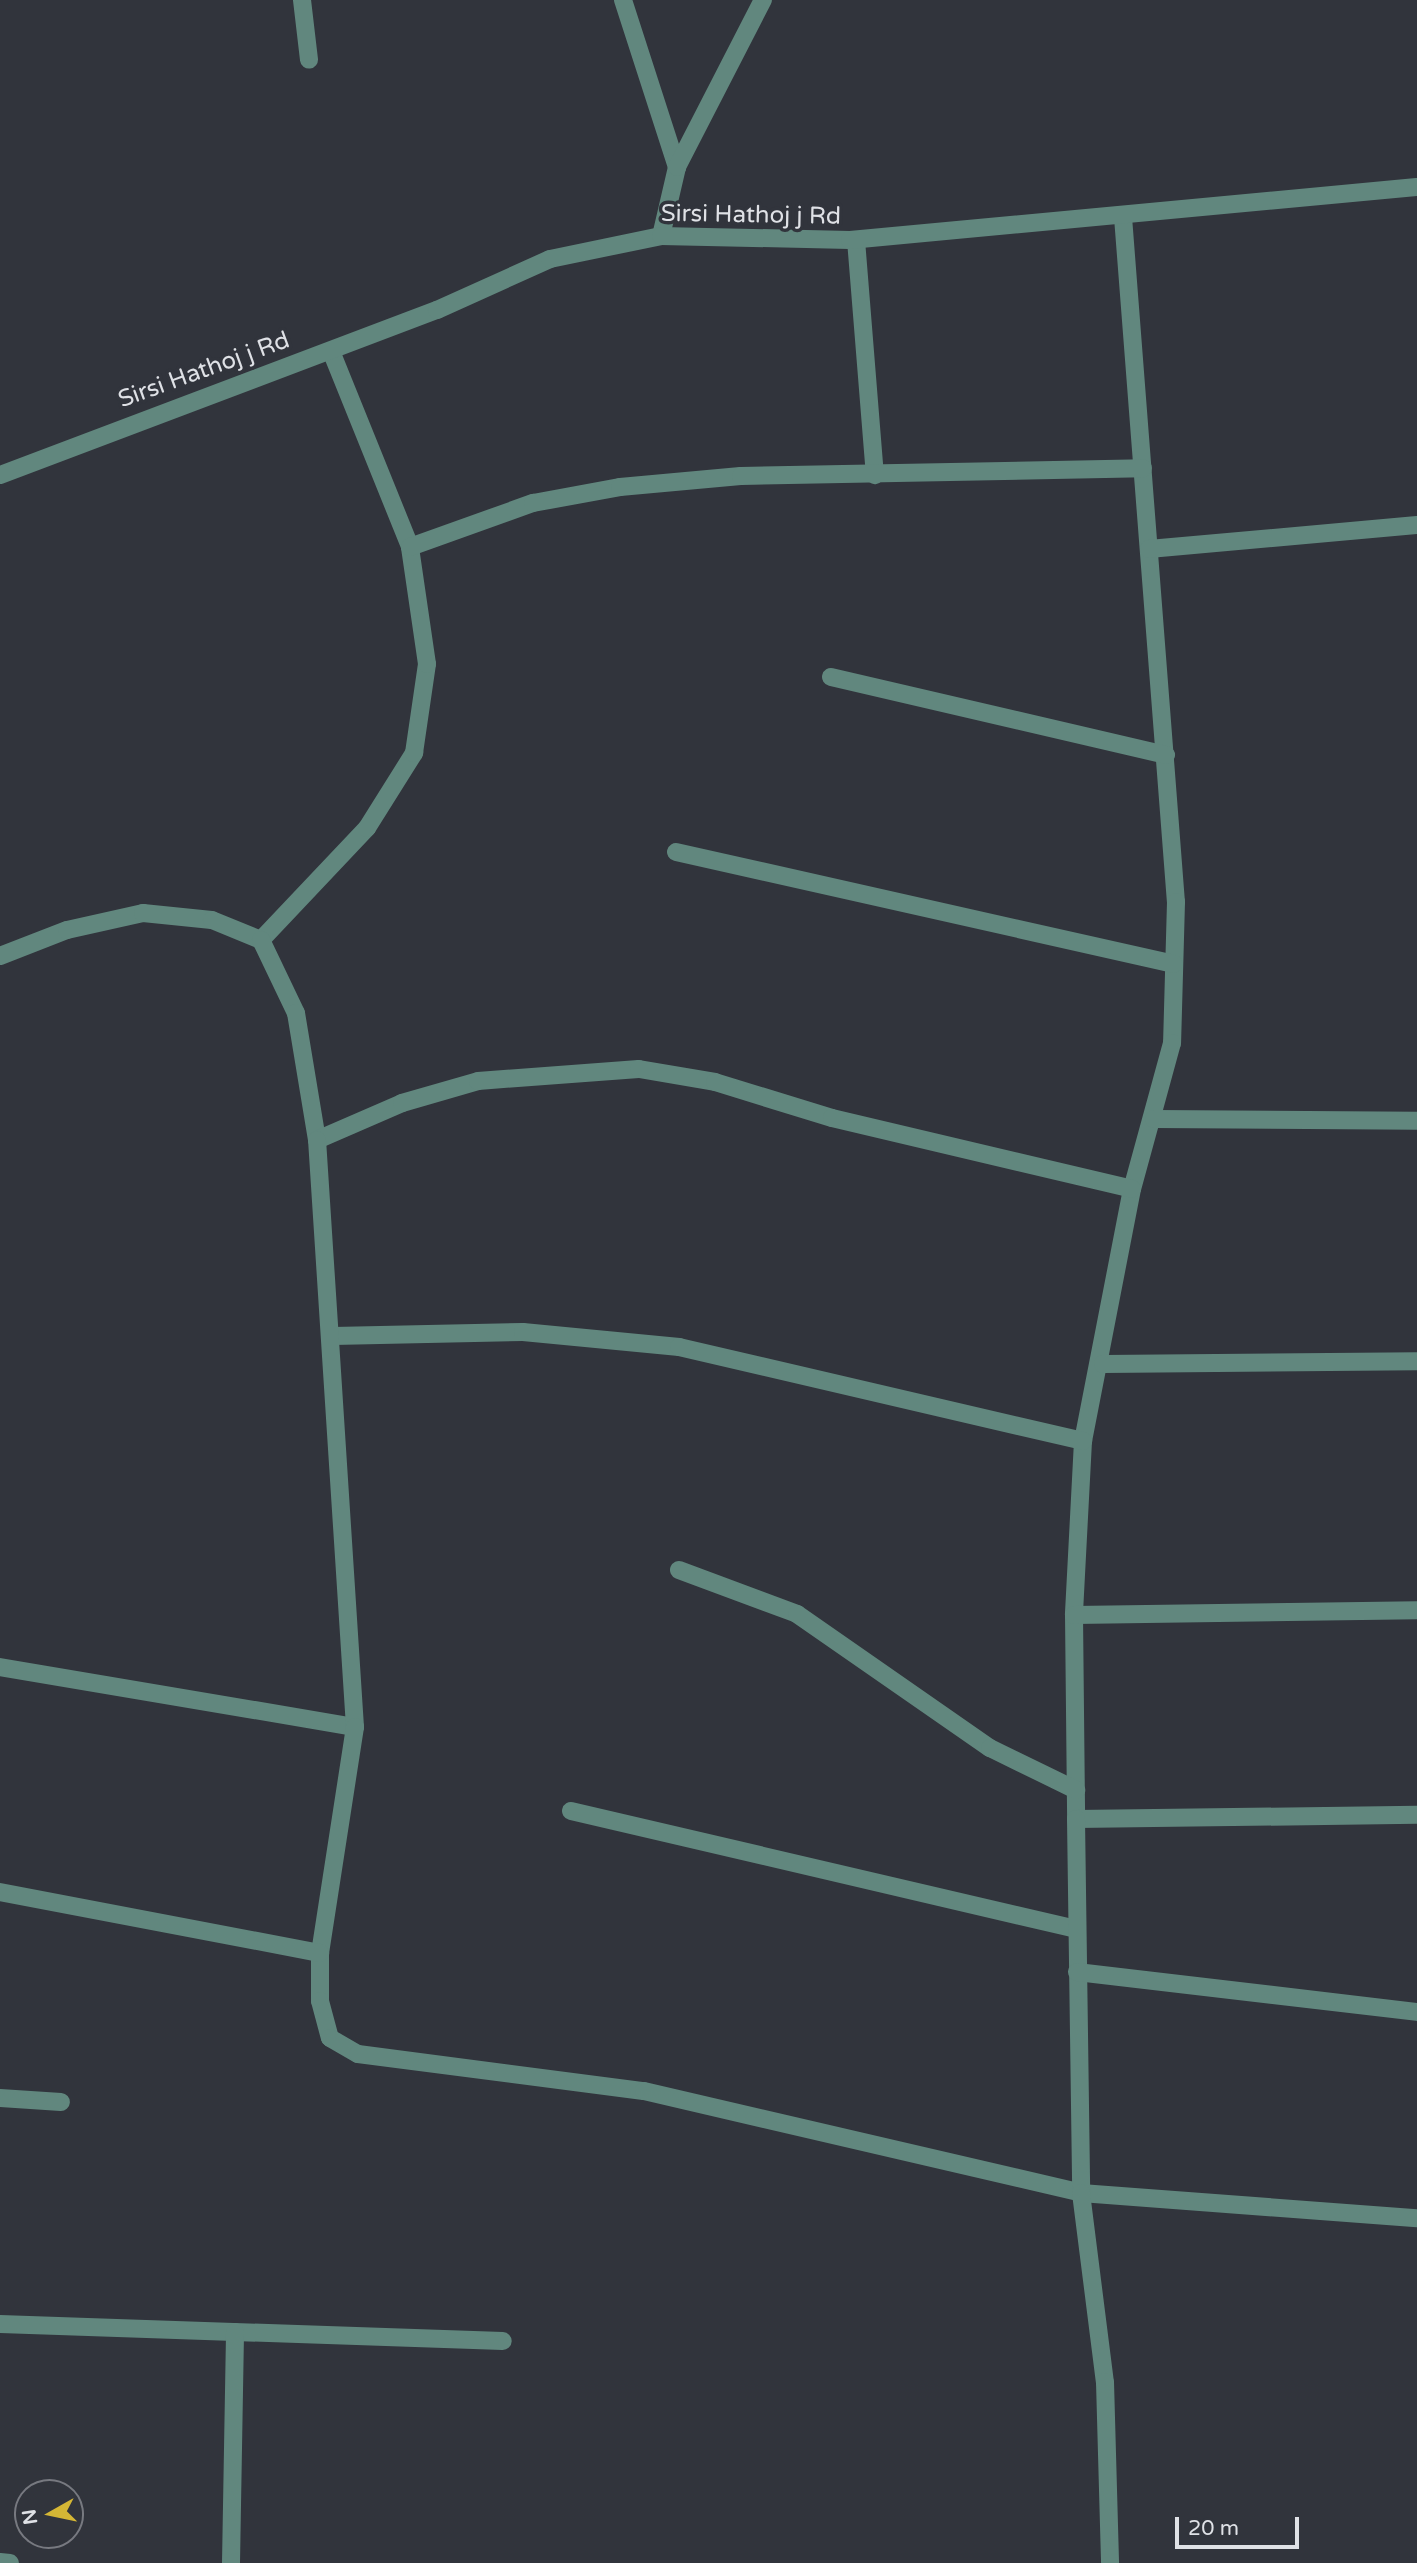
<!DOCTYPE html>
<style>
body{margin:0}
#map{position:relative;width:1417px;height:2563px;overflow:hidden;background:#31343c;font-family:"Varela Round",sans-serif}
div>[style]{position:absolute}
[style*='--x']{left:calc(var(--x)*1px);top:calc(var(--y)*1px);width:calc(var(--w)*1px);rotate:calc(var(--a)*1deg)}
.minor>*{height:18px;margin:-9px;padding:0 9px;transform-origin:9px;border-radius:9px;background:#61877e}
span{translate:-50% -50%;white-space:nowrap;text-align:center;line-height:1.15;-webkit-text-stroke:7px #31343c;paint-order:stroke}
.street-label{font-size:24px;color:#dfe1e6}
.north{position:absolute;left:14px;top:2479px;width:70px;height:70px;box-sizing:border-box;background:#31343c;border:2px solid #777980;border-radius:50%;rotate:261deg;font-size:19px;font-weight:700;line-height:28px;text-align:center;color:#dfe1e6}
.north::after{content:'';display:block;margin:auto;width:24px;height:32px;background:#d4b635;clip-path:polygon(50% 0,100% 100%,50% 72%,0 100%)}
.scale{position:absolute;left:1175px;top:2517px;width:124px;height:32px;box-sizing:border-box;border:4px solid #dfe1e6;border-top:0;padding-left:9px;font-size:21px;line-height:24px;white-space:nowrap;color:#dfe1e6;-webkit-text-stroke:5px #31343c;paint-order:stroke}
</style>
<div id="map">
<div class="minor">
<i style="--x:302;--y:0;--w:60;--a:83.3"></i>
<i style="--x:623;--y:0;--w:176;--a:72.1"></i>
<i style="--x:1123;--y:217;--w:687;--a:85.58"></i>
<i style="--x:1176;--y:902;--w:141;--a:91.6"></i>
<i style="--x:1172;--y:1043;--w:151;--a:105.3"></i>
<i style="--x:1132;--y:1189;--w:257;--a:101"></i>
<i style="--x:1083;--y:1441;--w:174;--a:93"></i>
<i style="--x:1074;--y:1615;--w:204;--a:89.4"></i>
<i style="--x:1076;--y:1819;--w:341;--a:-0.7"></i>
<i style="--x:661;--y:236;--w:71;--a:-76.9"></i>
<i style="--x:677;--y:167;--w:188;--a:-62.8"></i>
<i style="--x:856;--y:240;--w:236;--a:85.4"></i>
<i style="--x:331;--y:351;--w:211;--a:68"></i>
<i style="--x:0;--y:475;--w:467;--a:-20.7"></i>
<i style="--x:437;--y:310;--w:124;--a:-24.3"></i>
<i style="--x:550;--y:259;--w:113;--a:-11.7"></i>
<i style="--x:661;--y:236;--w:189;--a:1.2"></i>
<i style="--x:850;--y:240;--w:569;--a:-5.34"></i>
<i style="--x:1149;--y:549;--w:269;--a:-5.1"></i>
<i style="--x:831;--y:677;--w:344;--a:13.1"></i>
<i style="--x:676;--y:852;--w:510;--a:12.67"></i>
<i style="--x:261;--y:940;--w:154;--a:-46.6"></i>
<i style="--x:367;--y:828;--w:89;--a:-57.9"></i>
<i style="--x:414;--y:753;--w:90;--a:-81.7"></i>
<i style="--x:427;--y:664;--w:118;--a:-98.3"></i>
<i style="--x:410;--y:547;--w:131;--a:-19.7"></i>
<i style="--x:533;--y:503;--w:88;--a:-10.4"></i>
<i style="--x:620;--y:487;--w:121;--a:-5.2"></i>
<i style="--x:741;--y:476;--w:402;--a:-1.1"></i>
<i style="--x:0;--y:956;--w:72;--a:-21.2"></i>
<i style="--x:67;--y:930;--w:78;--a:-12.6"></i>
<i style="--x:143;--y:913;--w:69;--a:5.8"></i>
<i style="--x:212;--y:920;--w:53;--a:22.2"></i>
<i style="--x:261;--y:940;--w:81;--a:64.4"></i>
<i style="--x:296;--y:1013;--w:129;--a:80.6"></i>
<i style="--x:317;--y:1140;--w:93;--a:-23.5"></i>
<i style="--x:402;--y:1103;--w:79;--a:-16.1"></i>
<i style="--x:478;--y:1081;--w:161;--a:-4.3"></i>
<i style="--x:639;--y:1069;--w:77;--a:9.7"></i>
<i style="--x:715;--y:1082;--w:122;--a:17.1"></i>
<i style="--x:832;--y:1118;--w:308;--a:13.3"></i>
<i style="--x:1154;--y:1119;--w:263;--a:0.4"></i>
<i style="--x:333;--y:1336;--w:190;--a:-1.2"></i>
<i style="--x:523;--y:1332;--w:157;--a:5.5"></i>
<i style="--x:679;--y:1347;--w:415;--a:13.1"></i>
<i style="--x:1103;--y:1364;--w:314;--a:-0.5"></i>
<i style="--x:679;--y:1570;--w:126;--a:20.4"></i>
<i style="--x:797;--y:1614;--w:235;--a:34.8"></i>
<i style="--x:990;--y:1748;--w:96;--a:26"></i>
<i style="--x:1074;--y:1615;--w:343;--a:-0.8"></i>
<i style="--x:0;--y:1667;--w:360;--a:9.6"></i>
<i style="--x:355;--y:1727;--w:588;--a:-93.7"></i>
<i style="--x:355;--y:1727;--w:229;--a:98.8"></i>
<i style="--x:320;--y:1953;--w:48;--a:90"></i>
<i style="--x:320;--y:2001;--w:38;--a:75"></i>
<i style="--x:330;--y:2038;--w:32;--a:30"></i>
<i style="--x:358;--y:2054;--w:288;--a:7.4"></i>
<i style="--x:644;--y:2091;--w:449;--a:13.1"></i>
<i style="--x:1081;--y:2193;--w:337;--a:4.3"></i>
<i style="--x:571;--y:1811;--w:519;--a:13.15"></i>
<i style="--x:1076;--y:1819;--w:374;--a:89.2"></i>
<i style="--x:1081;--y:2193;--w:191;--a:82.8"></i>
<i style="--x:1105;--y:2382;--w:181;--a:88.4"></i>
<i style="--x:0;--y:1892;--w:326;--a:10.8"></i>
<i style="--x:1077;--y:1972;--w:342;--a:6.7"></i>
<i style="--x:0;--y:2098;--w:61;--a:3.8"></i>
<i style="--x:0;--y:2324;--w:503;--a:1.94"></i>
<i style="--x:0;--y:2562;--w:10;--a:6"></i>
<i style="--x:231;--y:2563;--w:231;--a:-89"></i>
</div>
<div class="street-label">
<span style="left:751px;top:215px;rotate:1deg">Sirsi Hathoj j Rd</span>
<span style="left:204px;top:370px;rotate:-20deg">Sirsi Hathoj j Rd</span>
</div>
<div class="north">N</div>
<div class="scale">20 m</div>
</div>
